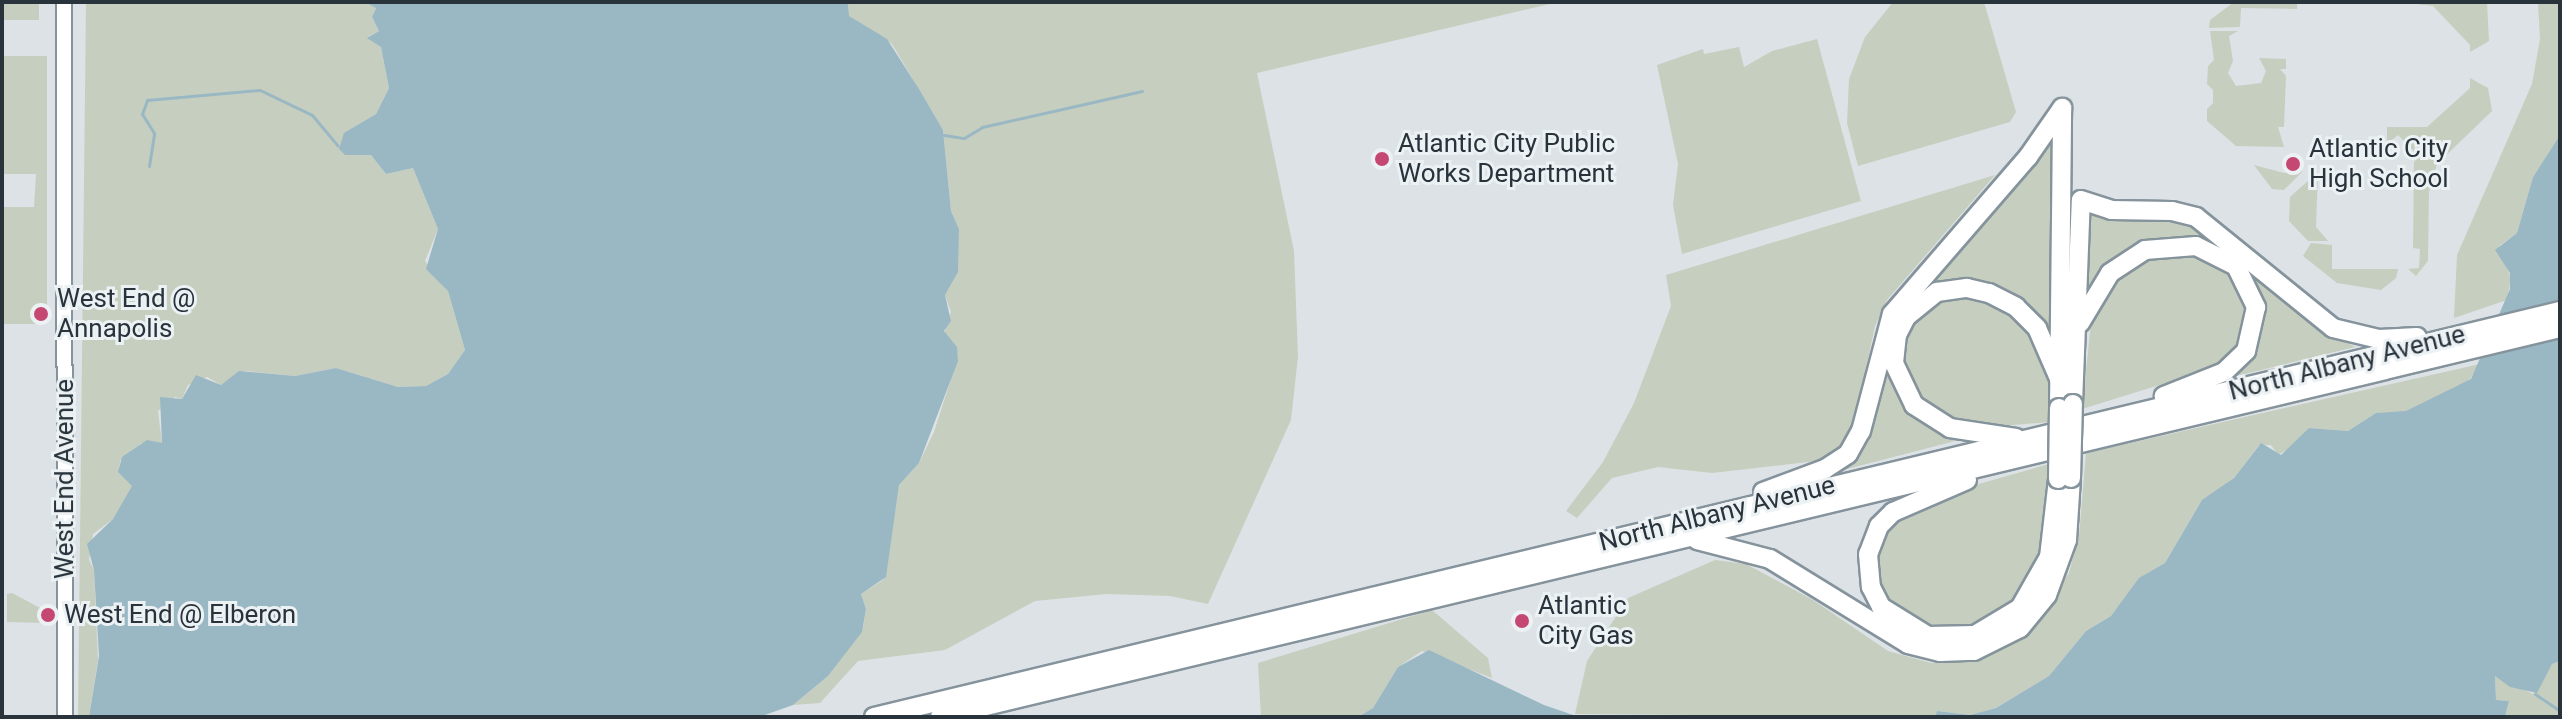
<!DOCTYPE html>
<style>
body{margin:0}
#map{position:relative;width:2562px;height:719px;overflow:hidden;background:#dde2e6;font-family:Roboto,sans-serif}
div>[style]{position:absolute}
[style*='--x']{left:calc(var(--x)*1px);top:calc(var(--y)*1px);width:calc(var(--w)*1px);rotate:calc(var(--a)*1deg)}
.green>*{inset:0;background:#c6cfbf}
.water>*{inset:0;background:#9ab7c4}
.stream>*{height:3px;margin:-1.5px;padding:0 1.5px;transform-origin:1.5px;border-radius:1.5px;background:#9ab7c4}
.roads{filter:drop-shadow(2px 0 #85939c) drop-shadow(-2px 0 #85939c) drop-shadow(0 2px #85939c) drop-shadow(0 -2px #85939c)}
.secondary>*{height:14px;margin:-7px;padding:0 7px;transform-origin:7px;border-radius:7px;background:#fff}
.highway>*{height:18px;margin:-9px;padding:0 9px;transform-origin:9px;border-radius:9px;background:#fff}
.bridges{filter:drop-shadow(2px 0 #85939c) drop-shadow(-2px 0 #85939c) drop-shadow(0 2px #85939c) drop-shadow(0 -2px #85939c)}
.highway-bridge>*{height:18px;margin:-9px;padding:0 9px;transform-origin:9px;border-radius:9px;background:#fff}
.dots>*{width:22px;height:22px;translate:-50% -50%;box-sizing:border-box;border:4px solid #ecf1f4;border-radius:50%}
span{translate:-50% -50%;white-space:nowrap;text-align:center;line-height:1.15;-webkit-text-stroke:6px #ecf1f4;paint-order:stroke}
.poi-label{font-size:26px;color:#28333c}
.left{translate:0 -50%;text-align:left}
.street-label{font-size:26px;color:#28333c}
.frame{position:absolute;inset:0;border:4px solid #28333c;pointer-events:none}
</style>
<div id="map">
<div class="green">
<i style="clip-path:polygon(2px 2px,39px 2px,39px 20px,2px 20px)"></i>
<i style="clip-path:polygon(86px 2px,365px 2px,376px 7px,372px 17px,379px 31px,368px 37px,381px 47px,389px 88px,376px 114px,353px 128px,351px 155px,371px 155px,386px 174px,413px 168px,438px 229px,425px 261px,448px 291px,465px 350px,448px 374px,426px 386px,398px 387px,336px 368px,295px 376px,245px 371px,221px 385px,207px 377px,188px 385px,182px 399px,175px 397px,158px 411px,162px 443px,142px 443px,120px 461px,119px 473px,133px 486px,113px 519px,93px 534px,89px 560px,94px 570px,98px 660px,89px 717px,78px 717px)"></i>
<i style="clip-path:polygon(848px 2px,1558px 2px,1257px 73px,1294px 251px,1298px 357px,1291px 420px,1208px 604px,1170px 596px,1106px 594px,1035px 601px,945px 650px,858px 661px,820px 703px,793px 705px,828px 676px,863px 628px,866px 609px,861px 594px,883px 580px,886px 571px,899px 485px,919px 463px,934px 432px,958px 357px,944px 334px,951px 312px,945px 295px,956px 275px,959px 229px,951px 211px,943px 130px,892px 44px,849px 16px)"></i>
<i style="clip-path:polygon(1893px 2px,1984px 2px,2016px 112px,2010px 122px,1858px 166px,1847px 123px,1849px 79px,1865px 37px)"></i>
<i style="clip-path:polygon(2234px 2px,2297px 2px,2297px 9px,2241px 8px,2240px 27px,2209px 28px,2210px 20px)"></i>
<i style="clip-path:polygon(2400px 2px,2487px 2px,2489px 41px,2470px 52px,2470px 45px,2433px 6px)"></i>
<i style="clip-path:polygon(2538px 2px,2560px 2px,2560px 135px,2533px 177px,2517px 233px,2499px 246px,2511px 278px,2507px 300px,2454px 318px,2457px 255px,2532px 84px,2540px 39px)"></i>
<i style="clip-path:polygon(2210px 31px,2238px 31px,2229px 36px,2233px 61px,2228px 73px,2236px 86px,2261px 83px,2266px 71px,2259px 58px,2286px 59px,2286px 69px,2280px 69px,2286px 76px,2284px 127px,2278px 127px,2284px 147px,2236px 146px,2207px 121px,2207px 109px,2213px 103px,2213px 90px,2207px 84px,2208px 66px,2214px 60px)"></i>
<i style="clip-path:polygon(1817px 39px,1861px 201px,1682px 254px,1673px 205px,1678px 164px,1657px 65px,1703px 49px,1704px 54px,1739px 47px,1744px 67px,1772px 51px)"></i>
<i style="clip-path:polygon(2px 56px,47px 56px,47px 324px,2px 324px,2px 207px,34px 207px,36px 174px,2px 174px)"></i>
<i style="clip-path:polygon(2470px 78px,2488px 88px,2492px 111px,2437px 164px,2429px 192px,2428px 261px,2416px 276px,2408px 269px,2419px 268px,2420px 249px,2413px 248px,2414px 162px,2419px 156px,2398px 135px,2387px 144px,2387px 127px,2427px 127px,2470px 88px)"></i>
<i style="clip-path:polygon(2055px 126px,2057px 346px,1999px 290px,1975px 280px,1948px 281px,1916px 292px)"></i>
<i style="clip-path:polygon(2254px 165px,2284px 173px,2302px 167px,2302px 172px,2284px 190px,2272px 189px)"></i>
<i style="clip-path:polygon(2318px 172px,2316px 227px,2328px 241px,2308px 241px,2289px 221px,2290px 197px)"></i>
<i style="clip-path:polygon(1995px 175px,1887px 300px,1875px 326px,1854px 424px,1844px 445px,1825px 460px,1712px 473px,1658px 467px,1612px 478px,1577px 518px,1566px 511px,1603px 462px,1634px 403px,1671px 306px,1666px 275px)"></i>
<i style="clip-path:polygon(2087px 215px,2195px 222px,2326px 331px,2355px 347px,2220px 380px,2255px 349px,2262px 302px,2255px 277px,2229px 251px,2209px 242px,2153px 239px,2112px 261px,2084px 295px)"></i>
<i style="clip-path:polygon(2311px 243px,2332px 245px,2332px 269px,2398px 269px,2396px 278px,2381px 290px,2337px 283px,2303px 256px)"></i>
<i style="clip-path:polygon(2174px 249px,2207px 255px,2232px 269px,2251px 310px,2248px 334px,2224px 365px,2082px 409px,2091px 323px,2106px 289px,2138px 259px)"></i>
<i style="clip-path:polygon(1968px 293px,2009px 309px,2037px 338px,2050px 373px,2050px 422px,1978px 428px,1947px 418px,1915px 396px,1899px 360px,1903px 337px,1915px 317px,1938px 298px)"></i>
<i style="clip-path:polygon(1887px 346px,1892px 386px,1909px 409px,1963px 439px,1824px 475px,1847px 461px)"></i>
<i style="clip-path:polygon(2480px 364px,2468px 382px,2405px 412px,2376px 413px,2348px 431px,2309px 428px,2301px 441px,2278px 455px,2271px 445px,2259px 445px,2234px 478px,2199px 505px,2165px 563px,2142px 577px,2111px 616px,2086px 631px,2049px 676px,1996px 708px,1970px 715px,1937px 711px,1935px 717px,1575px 714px,1587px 661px,1628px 598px,1715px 560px,1746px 564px,1813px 600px,1888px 651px,1931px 663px,1979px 660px,2030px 629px,2069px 573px,2079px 536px,2086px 453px)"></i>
<i style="clip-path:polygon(2049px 464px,2049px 512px,2038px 561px,2024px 589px,2006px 610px,1973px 629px,1941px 633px,1886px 604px,1875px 576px,1876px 548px,1886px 526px,1944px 494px)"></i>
<i style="clip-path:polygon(12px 593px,46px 611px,45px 623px,7px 622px,7px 594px)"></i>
<i style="clip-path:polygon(1432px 610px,1488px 658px,1492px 678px,1422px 651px,1398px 667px,1373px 708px,1358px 717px,1261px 717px,1258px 663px)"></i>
<i style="clip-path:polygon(2560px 661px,2560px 717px,2505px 717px,2509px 701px,2496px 700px,2495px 676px,2533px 694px,2552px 664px)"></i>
</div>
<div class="water">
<i style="clip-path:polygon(365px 2px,848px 2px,849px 16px,887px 39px,919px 89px,943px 130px,951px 211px,959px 229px,958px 272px,945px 295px,951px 321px,944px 331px,957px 347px,958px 361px,919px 463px,899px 485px,886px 577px,861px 594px,866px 609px,862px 632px,828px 676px,793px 705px,759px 717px,89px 717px,99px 656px,94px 570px,87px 544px,113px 519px,132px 486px,118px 472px,122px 457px,147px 440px,162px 443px,160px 397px,182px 399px,196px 375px,221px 385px,239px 371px,295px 376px,336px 368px,398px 387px,426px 386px,448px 374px,465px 350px,448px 291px,426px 269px,438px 229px,413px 168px,386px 174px,371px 155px,345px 155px,339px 149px,344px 133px,376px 114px,389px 88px,381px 47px,367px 38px,379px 31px,372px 17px,376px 8px)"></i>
<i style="clip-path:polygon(2560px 135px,2560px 661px,2552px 664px,2537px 693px,2510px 687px,2495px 676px,2496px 700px,2509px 701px,2505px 717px,1935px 717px,1937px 711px,1970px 715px,1996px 708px,2049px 676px,2086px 631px,2111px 616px,2139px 578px,2165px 563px,2202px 500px,2234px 478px,2261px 443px,2281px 455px,2309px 428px,2348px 431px,2376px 413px,2406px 411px,2471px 379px,2510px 289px,2510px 273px,2495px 250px,2517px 233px,2533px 177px)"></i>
<i style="clip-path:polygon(1429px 650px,1544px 705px,1579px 717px,1358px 717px,1373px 708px,1398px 667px)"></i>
</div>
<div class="stream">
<i style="--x:944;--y:135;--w:20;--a:9"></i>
<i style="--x:964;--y:138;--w:21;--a:-31"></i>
<i style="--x:982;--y:127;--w:164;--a:-12.7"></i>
<i style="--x:149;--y:166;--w:33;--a:-81"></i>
<i style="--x:154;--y:133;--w:22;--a:-122"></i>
<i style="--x:142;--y:114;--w:15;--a:-70"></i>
<i style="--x:147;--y:100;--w:113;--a:-5.1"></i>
<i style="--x:260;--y:90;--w:58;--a:25.7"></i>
<i style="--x:312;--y:115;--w:40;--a:50"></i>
<i style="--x:2535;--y:694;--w:30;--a:34"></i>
</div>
<div class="roads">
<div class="secondary">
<i style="--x:64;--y:2;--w:715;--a:89.92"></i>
</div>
<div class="highway">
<i style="--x:2080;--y:323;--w:58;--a:-59"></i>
<i style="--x:2110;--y:273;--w:42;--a:-33.3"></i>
<i style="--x:2145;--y:250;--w:51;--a:-4.5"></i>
<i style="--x:2196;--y:246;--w:45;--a:26.6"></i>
<i style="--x:2236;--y:266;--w:46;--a:64"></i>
<i style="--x:2256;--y:307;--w:45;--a:102.8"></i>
<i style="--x:2246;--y:351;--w:30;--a:136"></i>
<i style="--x:2224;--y:372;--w:65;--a:158.2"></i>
<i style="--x:2073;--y:404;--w:204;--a:-87.8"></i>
<i style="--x:2081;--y:200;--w:32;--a:18"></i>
<i style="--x:2111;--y:210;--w:61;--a:0.9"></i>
<i style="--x:2172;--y:211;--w:25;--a:14"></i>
<i style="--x:2196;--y:217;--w:176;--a:39"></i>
<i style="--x:2333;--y:328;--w:47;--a:13.4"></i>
<i style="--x:2379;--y:339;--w:38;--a:-3"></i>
<i style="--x:2059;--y:408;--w:300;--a:-89.4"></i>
<i style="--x:2016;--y:438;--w:67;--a:-171.4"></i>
<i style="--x:1950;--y:428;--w:43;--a:-147.4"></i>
<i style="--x:1914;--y:405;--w:47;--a:-115.5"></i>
<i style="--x:1894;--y:363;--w:28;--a:-84"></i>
<i style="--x:1897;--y:335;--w:20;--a:-63"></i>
<i style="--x:1906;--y:317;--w:40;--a:-39"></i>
<i style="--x:1937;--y:292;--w:30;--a:-8"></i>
<i style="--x:1967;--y:288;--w:23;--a:13"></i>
<i style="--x:1989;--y:293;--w:30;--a:27"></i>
<i style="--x:2016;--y:307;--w:30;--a:45"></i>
<i style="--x:2037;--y:328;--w:58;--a:66.5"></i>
<i style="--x:1967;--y:480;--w:81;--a:156.6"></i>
<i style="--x:1893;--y:512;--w:20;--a:135"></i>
<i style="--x:1879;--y:526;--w:30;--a:111"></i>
<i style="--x:1868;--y:554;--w:33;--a:85"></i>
<i style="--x:1871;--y:587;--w:22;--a:63"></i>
<i style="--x:1881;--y:607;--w:55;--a:31.7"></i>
<i style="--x:1928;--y:636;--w:47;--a:-1.2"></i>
<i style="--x:1975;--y:635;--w:52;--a:-31"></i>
<i style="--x:2020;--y:608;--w:59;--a:-60.4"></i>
<i style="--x:2049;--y:557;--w:79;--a:-83.4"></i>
<i style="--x:1763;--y:492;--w:66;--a:-20.4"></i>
<i style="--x:1825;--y:469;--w:27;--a:-33"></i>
<i style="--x:1848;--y:454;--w:26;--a:-61"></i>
<i style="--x:1861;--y:431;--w:121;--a:-75.2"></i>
<i style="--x:1892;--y:314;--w:208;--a:-49.1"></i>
<i style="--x:2028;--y:157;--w:60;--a:-55.2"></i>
<i style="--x:1697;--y:540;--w:75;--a:14.6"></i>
<i style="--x:1770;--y:559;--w:162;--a:31.6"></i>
<i style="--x:1908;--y:644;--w:33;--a:14"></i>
<i style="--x:1940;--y:652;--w:34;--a:-2"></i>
<i style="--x:1974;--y:651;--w:51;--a:-26.6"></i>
<i style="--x:2020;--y:628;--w:43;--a:-50.7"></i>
<i style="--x:2047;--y:595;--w:59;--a:-70"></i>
<i style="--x:2067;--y:540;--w:62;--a:-86.3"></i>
<i style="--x:874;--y:717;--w:1734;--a:-13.54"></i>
<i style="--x:940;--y:717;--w:1666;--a:-13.5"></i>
</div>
</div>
<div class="bridges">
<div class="highway-bridge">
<i style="--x:2071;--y:478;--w:74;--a:-88.5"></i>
<i style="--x:2058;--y:479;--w:71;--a:-89.2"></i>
</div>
</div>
<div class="dots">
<i style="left:1382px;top:159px;background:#c54873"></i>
<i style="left:2293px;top:164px;background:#c54873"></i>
<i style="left:41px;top:314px;background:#c54873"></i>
<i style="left:48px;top:615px;background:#c54873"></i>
<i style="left:1522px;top:621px;background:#c54873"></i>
</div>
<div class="poi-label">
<span class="left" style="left:1398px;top:159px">Atlantic City Public<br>Works Department</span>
<span class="left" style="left:2309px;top:164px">Atlantic City<br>High School</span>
<span class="left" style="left:57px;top:314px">West End @<br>Annapolis</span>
<span class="left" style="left:1538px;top:621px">Atlantic<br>City Gas</span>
<span class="left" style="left:64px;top:615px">West End @ Elberon</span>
</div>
<div class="street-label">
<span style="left:2347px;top:363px;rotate:-14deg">North Albany Avenue</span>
<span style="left:65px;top:479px;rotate:-90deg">West End Avenue</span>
<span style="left:1717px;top:514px;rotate:-14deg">North Albany Avenue</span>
</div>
<div class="frame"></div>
</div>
